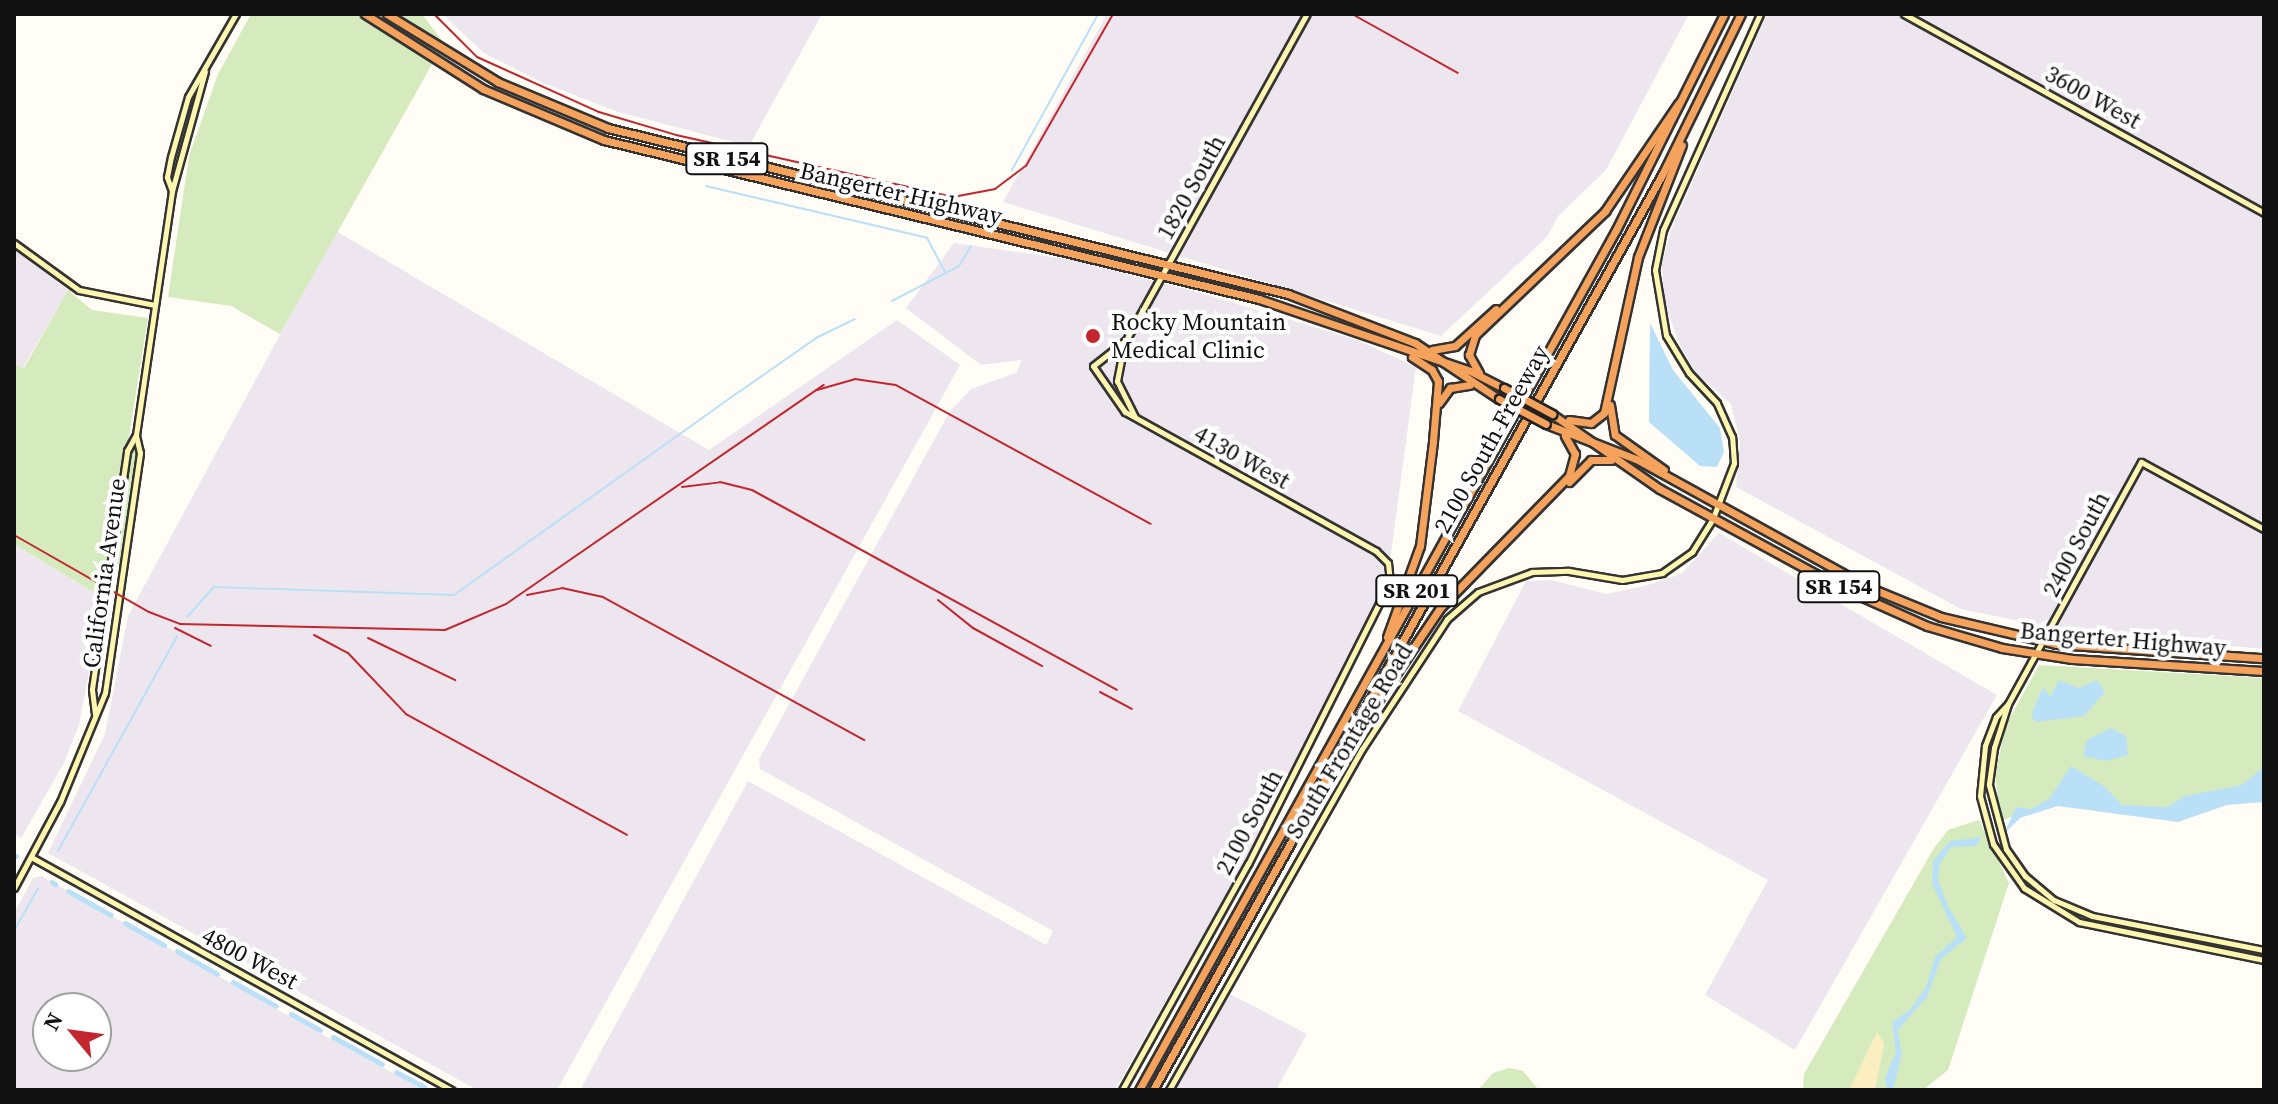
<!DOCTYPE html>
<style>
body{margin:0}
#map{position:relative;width:2278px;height:1104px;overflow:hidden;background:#fffdf5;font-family:"Source Serif 4",serif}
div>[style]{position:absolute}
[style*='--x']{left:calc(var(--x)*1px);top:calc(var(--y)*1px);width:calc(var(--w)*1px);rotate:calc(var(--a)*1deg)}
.industrial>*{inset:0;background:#eee6ef}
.green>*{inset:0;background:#d5ebbd}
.sand>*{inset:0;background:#fbeec1}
.water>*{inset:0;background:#b9e0f7}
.stream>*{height:2px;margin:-1px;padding:0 1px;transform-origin:1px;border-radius:1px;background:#b9e0f7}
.canal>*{height:5px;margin:-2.5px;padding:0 2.5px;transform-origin:2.5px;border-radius:2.5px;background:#b9e0f7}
.roads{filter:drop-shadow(2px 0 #333) drop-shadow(-2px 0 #333) drop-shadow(0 2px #333) drop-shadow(0 -2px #333)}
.secondary>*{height:5px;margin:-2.5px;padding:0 2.5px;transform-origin:2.5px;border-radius:2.5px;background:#fff6b0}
.highway>*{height:7px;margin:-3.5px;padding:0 3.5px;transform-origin:3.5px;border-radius:3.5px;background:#f5a25d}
.rail>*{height:2px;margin:-1px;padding:0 1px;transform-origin:1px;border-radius:1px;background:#c4262e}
.bridges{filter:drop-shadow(2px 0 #222) drop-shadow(-2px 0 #222) drop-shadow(0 2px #222) drop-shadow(0 -2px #222)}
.highway-bridge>*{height:7px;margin:-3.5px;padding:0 3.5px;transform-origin:3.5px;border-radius:3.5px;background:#f5a25d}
.dots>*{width:22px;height:22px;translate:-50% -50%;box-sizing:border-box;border:4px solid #fff;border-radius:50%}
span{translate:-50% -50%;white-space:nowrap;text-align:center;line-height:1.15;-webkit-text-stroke:8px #fff;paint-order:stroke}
.shield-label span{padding:2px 6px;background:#fff;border:2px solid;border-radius:6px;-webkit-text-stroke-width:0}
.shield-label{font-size:22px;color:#111;font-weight:700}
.street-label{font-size:24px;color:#111}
.poi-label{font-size:24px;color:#111}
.left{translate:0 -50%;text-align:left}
.frame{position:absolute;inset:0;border:16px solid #111;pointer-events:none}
.north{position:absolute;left:32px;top:992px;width:80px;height:80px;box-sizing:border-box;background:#fff;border:2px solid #a0a0a0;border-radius:50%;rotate:299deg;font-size:22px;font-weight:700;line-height:32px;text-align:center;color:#111}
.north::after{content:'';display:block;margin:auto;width:28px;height:36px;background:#c4262e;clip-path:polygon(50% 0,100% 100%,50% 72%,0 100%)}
</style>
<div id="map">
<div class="industrial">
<i style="clip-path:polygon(442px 14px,819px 14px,821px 16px,749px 146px,618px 112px,543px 83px,484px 53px)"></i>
<i style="clip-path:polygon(1107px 14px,1689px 14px,1606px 170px,1559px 215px,1547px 237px,1441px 336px,1003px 202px)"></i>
<i style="clip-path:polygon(1767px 14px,2264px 14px,2264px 649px,2061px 630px,1961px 609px,1736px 487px,1740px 441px,1731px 404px,1697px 374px,1680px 346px,1664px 301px,1662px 264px,1671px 230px)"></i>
<i style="clip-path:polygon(336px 231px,709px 450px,897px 320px,960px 365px,557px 1090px,477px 1090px,48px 853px,105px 734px,128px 616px)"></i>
<i style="clip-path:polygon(954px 243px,1073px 260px,1204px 294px,1357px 340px,1416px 367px,1387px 583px,1258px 838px,1115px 1090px,580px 1090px,748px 781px,1046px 945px,1053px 931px,760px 769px,759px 759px,950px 411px,971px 389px,1016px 373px,1022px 360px,981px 365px,906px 308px)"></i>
<i style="clip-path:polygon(14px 247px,68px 290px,23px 368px,14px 364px)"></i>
<i style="clip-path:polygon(1719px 533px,1997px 695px,1795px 1050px,1705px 995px,1768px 880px,1458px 711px,1526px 581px,1551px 580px,1607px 594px,1648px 585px,1681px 574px)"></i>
<i style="clip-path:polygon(14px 544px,103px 598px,79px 725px,64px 763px,21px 838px,14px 834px)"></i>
<i style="clip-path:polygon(evenodd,41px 876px,289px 1016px,424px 1090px,14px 1090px,14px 913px,33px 878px,41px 876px,96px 1008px,96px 1056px,48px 1056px,48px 1008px,96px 1008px)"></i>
<i style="clip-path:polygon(1228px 993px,1307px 1034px,1276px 1090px,1175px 1090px)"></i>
</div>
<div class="green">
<i style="clip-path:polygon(251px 14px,422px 14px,444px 43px,280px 334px,231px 306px,168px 297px,189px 156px,218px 74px)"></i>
<i style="clip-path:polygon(68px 290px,92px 310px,148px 318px,103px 598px,14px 544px,14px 364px,24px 368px)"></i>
<i style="clip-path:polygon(131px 448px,137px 449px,120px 565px,115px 564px)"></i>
<i style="clip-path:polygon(2039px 665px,2264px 678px,2264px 793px,2171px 814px,2054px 801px,2001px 821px,1995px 775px,2006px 725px)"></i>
<i style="clip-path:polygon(1979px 820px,2009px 883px,1948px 1070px,1923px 1090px,1803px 1090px,1804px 1074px,1934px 848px,1948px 830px)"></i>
<i style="clip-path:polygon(1509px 1068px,1523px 1071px,1539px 1090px,1478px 1090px,1493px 1073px)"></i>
</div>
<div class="sand">
<i style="clip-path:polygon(1877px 1032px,1884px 1044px,1875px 1090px,1849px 1090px)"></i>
</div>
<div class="water">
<i style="clip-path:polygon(1650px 323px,1673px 370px,1720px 428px,1724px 452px,1717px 467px,1700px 466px,1649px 422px)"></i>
<i style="clip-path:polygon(2059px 680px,2079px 688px,2097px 680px,2105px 692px,2084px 716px,2036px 722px,2031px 716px,2041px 691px,2044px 688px,2050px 697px)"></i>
<i style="clip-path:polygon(2111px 728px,2126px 736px,2128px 755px,2106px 761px,2083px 756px,2087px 740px)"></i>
<i style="clip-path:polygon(2071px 766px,2104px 786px,2122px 805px,2167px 807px,2185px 796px,2242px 785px,2264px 767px,2264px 802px,2227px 805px,2178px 822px,2058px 806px,2020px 818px,2004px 834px,2016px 807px,2031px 809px,2049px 799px)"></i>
<i style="clip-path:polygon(1982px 837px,1976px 846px,1951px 847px,1940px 864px,1938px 880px,1948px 906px,1967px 938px,1941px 959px,1927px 997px,1898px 1030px,1902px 1054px,1893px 1090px,1887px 1090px,1885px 1078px,1896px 1052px,1892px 1022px,1910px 1010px,1926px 987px,1935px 957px,1957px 937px,1932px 884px,1933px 861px,1950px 841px)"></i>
</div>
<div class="stream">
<i style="--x:1012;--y:170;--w:178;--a:-61.1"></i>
<i style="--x:706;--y:186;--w:227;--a:13.2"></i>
<i style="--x:927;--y:238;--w:38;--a:62"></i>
<i style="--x:892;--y:301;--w:76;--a:-27.6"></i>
<i style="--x:959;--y:266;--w:23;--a:-59"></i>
<i style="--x:187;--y:617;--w:40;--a:-48"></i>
<i style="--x:214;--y:587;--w:240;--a:1.9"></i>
<i style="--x:454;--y:595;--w:350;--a:-35.5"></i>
<i style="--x:739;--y:392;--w:94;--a:-35"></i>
<i style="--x:816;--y:338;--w:43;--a:-26"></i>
<i style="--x:58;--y:851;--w:246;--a:-61"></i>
<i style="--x:14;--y:931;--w:49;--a:-60.8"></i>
</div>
<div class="canal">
<i style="--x:14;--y:856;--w:2;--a:0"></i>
<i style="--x:52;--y:882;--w:4;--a:34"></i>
<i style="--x:68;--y:891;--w:49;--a:29.2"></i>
<i style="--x:125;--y:923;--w:45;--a:29.4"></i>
<i style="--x:177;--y:951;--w:46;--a:29.9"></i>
<i style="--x:233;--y:982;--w:49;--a:29.2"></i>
<i style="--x:291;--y:1014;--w:33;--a:29"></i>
<i style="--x:333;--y:1037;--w:56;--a:28.9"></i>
<i style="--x:396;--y:1072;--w:32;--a:28"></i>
</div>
<div class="roads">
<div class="secondary">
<i style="--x:1904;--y:14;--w:411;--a:28.9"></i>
<i style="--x:172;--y:191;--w:15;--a:-110"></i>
<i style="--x:167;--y:177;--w:20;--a:-79"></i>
<i style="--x:171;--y:157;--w:62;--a:-74.2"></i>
<i style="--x:188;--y:97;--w:96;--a:-60"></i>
<i style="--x:14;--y:243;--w:80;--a:35.9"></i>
<i style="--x:79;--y:290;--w:77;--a:11.2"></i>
<i style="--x:1124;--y:345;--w:37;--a:101"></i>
<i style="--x:1117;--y:381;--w:40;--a:63.4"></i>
<i style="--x:2264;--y:529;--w:140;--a:-151.4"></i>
<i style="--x:2141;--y:462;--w:276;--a:118.8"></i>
<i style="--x:2008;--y:704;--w:46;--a:107.7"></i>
<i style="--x:1994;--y:748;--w:37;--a:98"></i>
<i style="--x:1989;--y:785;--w:66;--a:75.1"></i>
<i style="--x:2006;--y:849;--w:33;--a:55"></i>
<i style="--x:2025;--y:876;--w:38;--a:40"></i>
<i style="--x:2054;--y:900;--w:41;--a:22.8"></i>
<i style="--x:2092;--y:916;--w:175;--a:11.2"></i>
<i style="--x:2008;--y:704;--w:18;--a:133"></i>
<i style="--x:1996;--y:717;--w:31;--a:111"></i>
<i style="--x:1985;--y:746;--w:50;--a:95.7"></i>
<i style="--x:1980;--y:796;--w:50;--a:74.8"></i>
<i style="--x:1993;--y:844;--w:54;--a:54.8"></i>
<i style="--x:2024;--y:888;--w:65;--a:31.7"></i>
<i style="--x:2079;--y:922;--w:189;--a:11.6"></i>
<i style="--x:95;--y:714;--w:25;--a:-97"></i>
<i style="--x:92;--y:689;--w:241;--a:-81.6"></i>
<i style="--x:127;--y:451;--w:18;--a:-61"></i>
<i style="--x:136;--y:435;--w:247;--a:-81.6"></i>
<i style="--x:172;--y:191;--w:124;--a:-74.6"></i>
<i style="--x:31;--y:857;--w:481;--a:29"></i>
<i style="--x:14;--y:888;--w:98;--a:-61.9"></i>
<i style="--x:60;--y:802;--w:118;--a:-67.6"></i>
<i style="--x:105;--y:693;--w:243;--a:-81.7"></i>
<i style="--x:140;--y:453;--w:17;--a:-103"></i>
<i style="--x:1122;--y:1090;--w:259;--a:-60.9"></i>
<i style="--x:1248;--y:864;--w:316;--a:-63.3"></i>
<i style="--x:1390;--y:582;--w:19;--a:-96"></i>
<i style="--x:1388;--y:563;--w:17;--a:-135"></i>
<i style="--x:1376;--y:551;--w:287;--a:-151"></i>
<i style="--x:1125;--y:412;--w:56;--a:-124.8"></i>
<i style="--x:1093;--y:366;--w:42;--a:-38.2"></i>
<i style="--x:1126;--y:340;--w:373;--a:-61"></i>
<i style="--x:1169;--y:1090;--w:392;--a:-60.5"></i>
<i style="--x:1362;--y:749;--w:155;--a:-56.8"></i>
<i style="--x:1447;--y:619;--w:41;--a:-41.1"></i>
<i style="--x:1478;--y:592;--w:58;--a:-20.3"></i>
<i style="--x:1532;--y:572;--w:37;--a:-2"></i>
<i style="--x:1569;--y:571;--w:54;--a:9.6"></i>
<i style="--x:1622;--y:580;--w:41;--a:-9.9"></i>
<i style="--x:1662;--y:573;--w:37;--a:-35"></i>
<i style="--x:1692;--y:552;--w:40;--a:-58"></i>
<i style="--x:1713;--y:518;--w:59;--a:-69.1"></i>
<i style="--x:1734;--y:463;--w:26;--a:-94"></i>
<i style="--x:1732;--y:437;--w:37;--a:-114"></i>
<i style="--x:1717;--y:403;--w:41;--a:-133"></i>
<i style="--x:1689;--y:373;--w:44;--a:-121.2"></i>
<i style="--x:1666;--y:335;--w:66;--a:-99.6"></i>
<i style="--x:1655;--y:270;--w:41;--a:-78.7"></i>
<i style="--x:1663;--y:230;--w:237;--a:-65.8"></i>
</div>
<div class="highway">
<i style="--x:365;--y:14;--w:140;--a:32.4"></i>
<i style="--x:483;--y:89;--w:131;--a:22.9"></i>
<i style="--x:604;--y:140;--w:674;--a:13.64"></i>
<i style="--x:1259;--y:299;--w:223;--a:18.8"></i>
<i style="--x:1470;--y:371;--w:38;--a:27"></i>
<i style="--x:387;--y:14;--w:130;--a:31.5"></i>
<i style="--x:498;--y:82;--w:119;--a:22.7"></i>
<i style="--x:608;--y:128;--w:700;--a:13.72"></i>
<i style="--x:1288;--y:294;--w:136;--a:21.1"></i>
<i style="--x:1415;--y:343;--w:101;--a:33.7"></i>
<i style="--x:1432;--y:350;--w:23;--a:-10"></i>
<i style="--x:1455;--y:346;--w:55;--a:-42.1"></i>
<i style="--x:1479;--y:373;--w:21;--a:-119"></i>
<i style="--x:1469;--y:355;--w:21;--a:-73"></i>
<i style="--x:1475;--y:335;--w:180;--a:-43.6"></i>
<i style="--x:1605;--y:211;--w:130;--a:-55.7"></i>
<i style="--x:1439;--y:403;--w:19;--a:-54"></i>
<i style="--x:1450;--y:388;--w:20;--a:-9"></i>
<i style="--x:1610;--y:405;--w:30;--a:81"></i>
<i style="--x:1615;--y:435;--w:60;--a:35.5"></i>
<i style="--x:1552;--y:414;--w:131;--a:34.8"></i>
<i style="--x:1660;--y:489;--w:203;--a:28.6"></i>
<i style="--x:1838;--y:586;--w:98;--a:24.2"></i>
<i style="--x:1927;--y:626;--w:78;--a:16.3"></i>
<i style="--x:2002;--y:648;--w:71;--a:8.9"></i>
<i style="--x:2072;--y:659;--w:192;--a:3.6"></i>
<i style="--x:1569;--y:420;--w:22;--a:8"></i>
<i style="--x:1591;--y:423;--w:16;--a:-38"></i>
<i style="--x:1604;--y:413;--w:160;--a:-77.7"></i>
<i style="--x:1638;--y:257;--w:120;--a:-68.6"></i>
<i style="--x:1546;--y:424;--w:97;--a:21.3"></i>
<i style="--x:1636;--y:459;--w:265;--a:28.9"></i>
<i style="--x:1868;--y:587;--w:79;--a:22.3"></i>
<i style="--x:1941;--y:617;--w:118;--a:13.2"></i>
<i style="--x:2056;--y:644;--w:208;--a:3.9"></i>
<i style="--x:1569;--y:482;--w:31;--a:-45"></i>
<i style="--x:1591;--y:460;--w:20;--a:0"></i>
<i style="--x:1387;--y:637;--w:97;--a:-70.1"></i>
<i style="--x:1420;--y:546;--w:106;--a:-82.9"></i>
<i style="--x:1433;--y:441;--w:60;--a:-85.2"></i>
<i style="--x:1438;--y:381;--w:13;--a:-119"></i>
<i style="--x:1432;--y:370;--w:24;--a:-147"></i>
<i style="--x:1354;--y:736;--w:154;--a:-56.1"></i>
<i style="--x:1440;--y:608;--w:185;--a:-45.7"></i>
<i style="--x:1569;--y:476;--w:23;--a:-75"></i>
<i style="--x:1575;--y:454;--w:21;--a:-119"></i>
<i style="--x:1139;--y:1090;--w:983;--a:-60.99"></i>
<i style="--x:1616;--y:230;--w:241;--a:-63.4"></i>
<i style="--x:1153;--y:1090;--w:1049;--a:-60.92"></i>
<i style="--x:1663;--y:173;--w:177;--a:-63.9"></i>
</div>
</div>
<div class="rail">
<i style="--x:434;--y:14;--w:61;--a:45"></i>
<i style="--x:477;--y:57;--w:134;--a:24.3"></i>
<i style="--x:599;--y:112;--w:80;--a:16.6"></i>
<i style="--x:676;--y:135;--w:284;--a:12.6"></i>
<i style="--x:953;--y:197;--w:43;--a:-10.8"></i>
<i style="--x:995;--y:189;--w:39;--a:-37"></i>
<i style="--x:1026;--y:166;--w:175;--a:-60.2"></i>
<i style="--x:1352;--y:14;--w:121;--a:29.1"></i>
<i style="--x:817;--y:390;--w:40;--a:-16"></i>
<i style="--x:855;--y:379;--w:41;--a:8.3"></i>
<i style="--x:896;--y:385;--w:290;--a:28.6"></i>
<i style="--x:682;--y:487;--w:38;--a:-7"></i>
<i style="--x:720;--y:482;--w:33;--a:14"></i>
<i style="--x:752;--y:490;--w:416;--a:28.7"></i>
<i style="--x:14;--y:535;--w:155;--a:29.7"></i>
<i style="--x:149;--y:612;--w:33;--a:21"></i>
<i style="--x:180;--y:624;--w:265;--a:1.3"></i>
<i style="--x:445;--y:630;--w:66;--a:-23.1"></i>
<i style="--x:506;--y:604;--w:386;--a:-34.6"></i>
<i style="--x:527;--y:595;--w:36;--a:-11"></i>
<i style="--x:562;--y:588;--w:42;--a:12.4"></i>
<i style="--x:603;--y:597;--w:298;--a:28.7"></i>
<i style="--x:938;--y:600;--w:45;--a:38.7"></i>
<i style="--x:973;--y:628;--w:79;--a:28.8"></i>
<i style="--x:175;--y:628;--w:40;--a:26.6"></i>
<i style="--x:314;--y:635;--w:38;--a:28"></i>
<i style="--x:348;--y:653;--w:84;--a:46.4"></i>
<i style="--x:406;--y:714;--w:252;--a:28.7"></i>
<i style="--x:368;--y:638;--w:97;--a:25.8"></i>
<i style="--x:1100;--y:692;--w:36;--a:28"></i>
</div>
<div class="bridges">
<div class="highway-bridge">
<i style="--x:1504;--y:388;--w:55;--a:28.4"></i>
<i style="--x:1499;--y:399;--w:53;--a:28"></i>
</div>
</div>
<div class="dots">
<i style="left:1093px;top:336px;background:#c4262e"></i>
</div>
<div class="shield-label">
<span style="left:727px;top:159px">SR 154</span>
<span style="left:1839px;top:587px">SR 154</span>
<span style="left:1417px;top:591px">SR 201</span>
</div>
<div class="street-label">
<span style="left:2093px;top:97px;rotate:29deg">3600 West</span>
<span style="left:1191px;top:187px;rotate:-61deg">1820 South</span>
<span style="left:901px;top:193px;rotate:13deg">Bangerter Highway</span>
<span style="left:1491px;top:439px;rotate:-61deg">2100 South Freeway</span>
<span style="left:1242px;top:457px;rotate:29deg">4130 West</span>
<span style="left:2076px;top:544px;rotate:-62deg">2400 South</span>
<span style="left:104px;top:573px;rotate:-82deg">California Avenue</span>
<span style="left:2123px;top:639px;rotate:5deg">Bangerter Highway</span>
<span style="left:1349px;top:741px;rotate:-59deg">South Frontage Road</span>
<span style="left:1249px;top:822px;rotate:-62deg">2100 South</span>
<span style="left:250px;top:958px;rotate:28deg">4800 West</span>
</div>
<div class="poi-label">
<span class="left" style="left:1111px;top:336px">Rocky Mountain<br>Medical Clinic</span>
</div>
<div class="frame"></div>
<div class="north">N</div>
</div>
